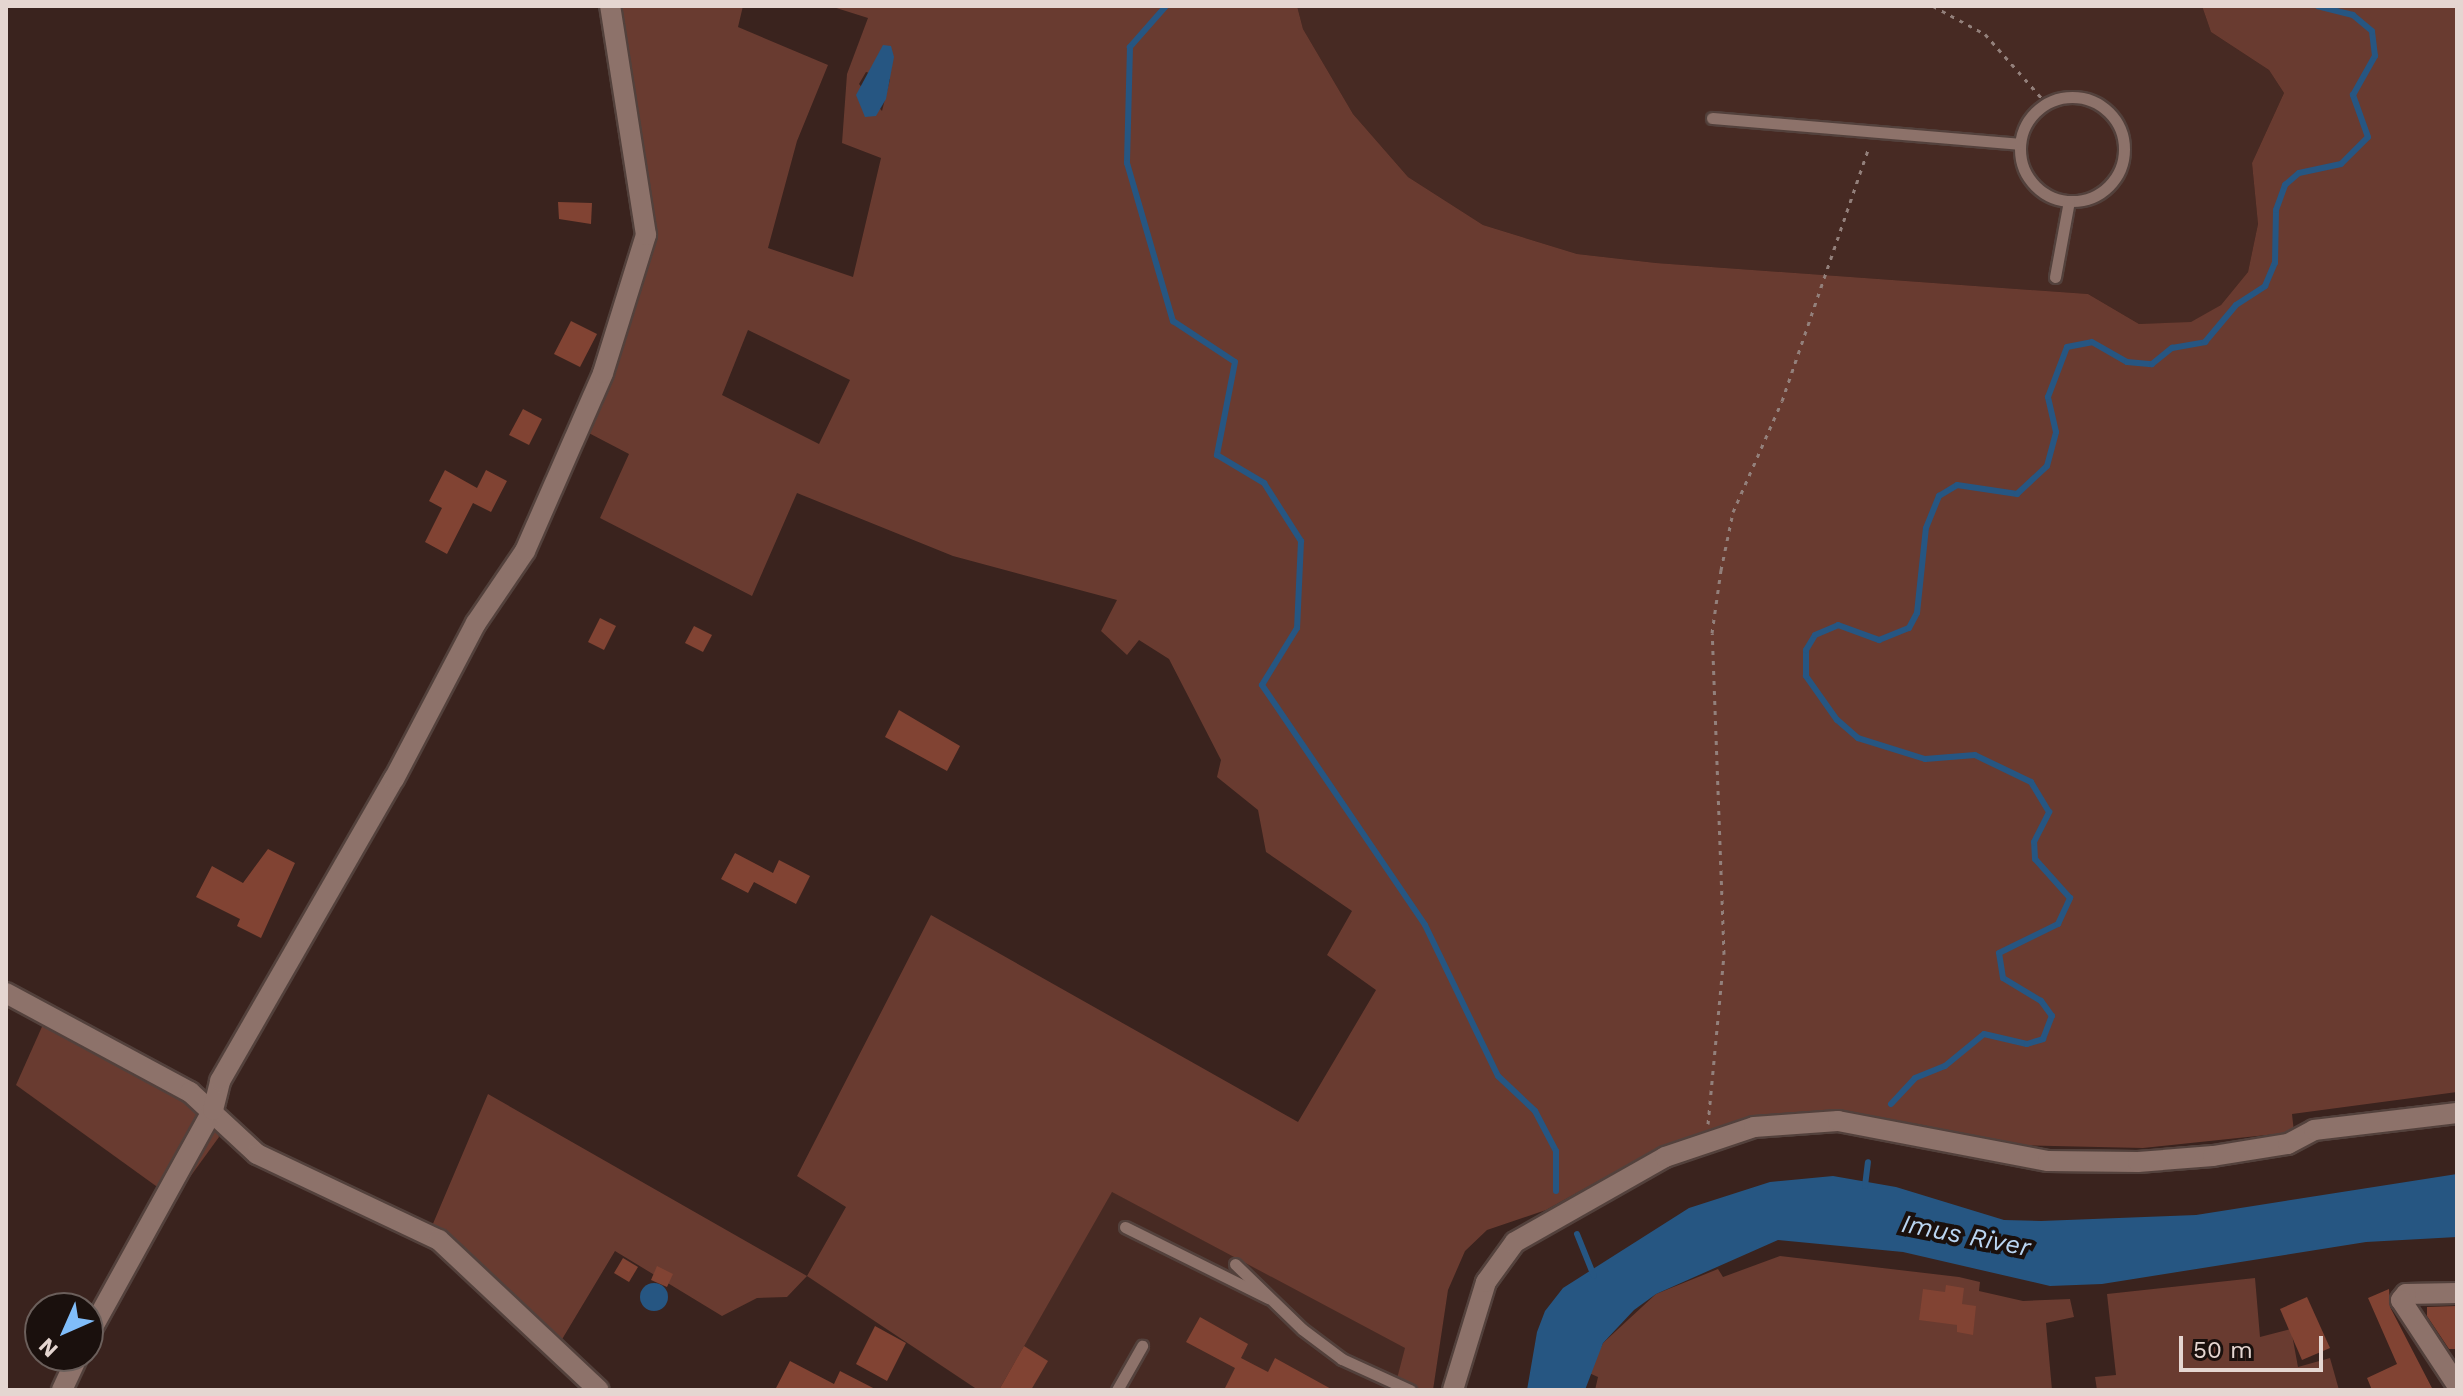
<!DOCTYPE html>
<style>
body{margin:0}
#map{position:relative;width:2463px;height:1396px;overflow:hidden;background:#3a231e;font-family:"Work Sans",sans-serif}
div>[style]{position:absolute}
[style*='--x']{left:calc(var(--x)*1px);top:calc(var(--y)*1px);width:calc(var(--w)*1px);rotate:calc(var(--a)*1deg)}
.built>*{inset:0;background:#472a23}
.green>*{inset:0;background:#693b30}
.water>*{inset:0;background:#265682}
.round{border-radius:50%}
.stream>*{height:6px;margin:-3px;padding:0 3px;transform-origin:3px;border-radius:3px;background:#265682}
.building>*{inset:0;background:#814333}
.path>*{height:3px;margin-top:-1.5px;transform-origin:0;background:repeating-linear-gradient(90deg,#93807b 0 4px,transparent 0 10px)}
.roads{filter:drop-shadow(2px 0 #53413c) drop-shadow(-2px 0 #53413c) drop-shadow(0 2px #53413c) drop-shadow(0 -2px #53413c)}
.lane>*{height:11px;margin:-5.5px;padding:0 5.5px;transform-origin:5.5px;border-radius:5.5px;background:#8d726a}
.lane>.ring{margin:-5.5px;padding:0;box-sizing:content-box;background:none;border:11px solid #8d726a;border-radius:50%}
.street>*{height:20px;margin:-10px;padding:0 10px;transform-origin:10px;border-radius:10px;background:#8d726a}
.secondary>*{height:20px;margin:-10px;padding:0 10px;transform-origin:10px;border-radius:10px;background:#8d726a}
span{translate:-50% -50%;white-space:nowrap;text-align:center;line-height:1.15;-webkit-text-stroke:8px #1a100d;paint-order:stroke}
.water-label{font-size:26px;color:#bad5f1;font-style:italic}
.frame{position:absolute;inset:0;border:8px solid #e5d6d1;pointer-events:none}
.north{position:absolute;left:24px;top:1292px;width:80px;height:80px;box-sizing:border-box;background:#1a100d;border:2px solid #6b5f5b;border-radius:50%;rotate:225deg;font-size:22px;font-weight:700;line-height:32px;text-align:center;color:#e5d6d1}
.north::after{content:'';display:block;margin:auto;width:28px;height:36px;background:#80bdfa;clip-path:polygon(50% 0,100% 100%,50% 72%,0 100%)}
.scale{position:absolute;left:2179px;top:1336px;width:144px;height:36px;box-sizing:border-box;border:4px solid #e5d6d1;border-top:0;padding-left:10px;font-size:24px;line-height:28px;white-space:nowrap;color:#e5d6d1;-webkit-text-stroke:6px #1a100d;paint-order:stroke}
</style>
<div id="map">
<div class="built">
<i style="clip-path:polygon(1297px 6px,2202px 6px,2211px 32px,2269px 70px,2284px 93px,2252px 163px,2258px 224px,2248px 272px,2221px 305px,2192px 323px,2139px 324px,2088px 294px,1656px 263px,1577px 254px,1483px 225px,1408px 177px,1353px 114px,1303px 29px)"></i>
<i style="clip-path:polygon(1111px 1191px,1406px 1348px,1394px 1390px,999px 1390px)"></i>
</div>
<div class="green">
<i style="clip-path:polygon(evenodd,618px 6px,743px 6px,738px 27px,828px 65px,797px 141px,768px 248px,853px 277px,881px 158px,842px 143px,847px 74px,868px 18px,830px 6px,1297px 6px,1303px 29px,1353px 114px,1408px 177px,1483px 225px,1577px 254px,1656px 263px,2088px 294px,2139px 324px,2191px 322px,2221px 305px,2248px 272px,2258px 224px,2252px 163px,2284px 93px,2269px 70px,2211px 32px,2202px 6px,2457px 6px,2457px 1092px,2292px 1114px,2294px 1132px,2143px 1148px,2015px 1145px,1918px 1124px,1811px 1111px,1731px 1125px,1618px 1170px,1546px 1210px,1487px 1230px,1465px 1251px,1448px 1290px,1433px 1390px,1394px 1390px,1405px 1348px,1112px 1192px,999px 1390px,978px 1390px,807px 1276px,787px 1297px,757px 1298px,722px 1316px,615px 1251px,561px 1341px,461px 1246px,432px 1226px,488px 1094px,807px 1276px,846px 1207px,797px 1176px,931px 915px,1298px 1122px,1376px 990px,1327px 955px,1352px 911px,1266px 852px,1258px 810px,1217px 777px,1221px 760px,1169px 659px,1139px 640px,1127px 655px,1101px 631px,1117px 600px,953px 556px,797px 493px,752px 596px,600px 518px,629px 454px,583px 430px,652px 239px,653px 211px,618px 6px,866px 72px,890px 79px,882px 111px,859px 84px,866px 72px,618px 6px,748px 330px,850px 380px,819px 444px,722px 395px,748px 330px)"></i>
<i style="clip-path:polygon(45px 1020px,183px 1098px,214px 1124px,219px 1137px,174px 1199px,16px 1085px)"></i>
<i style="clip-path:polygon(1780px 1256px,1959px 1277px,1980px 1282px,1979px 1291px,2023px 1301px,2070px 1299px,2074px 1317px,2046px 1323px,2052px 1390px,1595px 1390px,1598px 1377px,1589px 1373px,1603px 1343px,1656px 1294px,1718px 1269px,1723px 1277px)"></i>
<i style="clip-path:polygon(2255px 1278px,2260px 1337px,2291px 1329px,2298px 1367px,2330px 1358px,2339px 1390px,2097px 1390px,2095px 1377px,2116px 1375px,2107px 1294px)"></i>
</div>
<div class="water">
<i style="clip-path:polygon(883px 45px,891px 46px,894px 57px,886px 99px,876px 116px,865px 117px,856px 95px)"></i>
<i style="clip-path:polygon(2457px 1174px,2457px 1237px,2366px 1242px,2102px 1284px,2050px 1286px,1903px 1252px,1778px 1240px,1656px 1294px,1634px 1310px,1603px 1343px,1585px 1390px,1527px 1390px,1537px 1332px,1545px 1311px,1563px 1288px,1689px 1208px,1770px 1182px,1833px 1176px,1896px 1187px,2004px 1220px,2041px 1221px,2196px 1215px)"></i>
<i class="round" style="left:640px;top:1283px;width:28px;height:28px"></i>
</div>
<div class="stream">
<i style="--x:1166;--y:6;--w:55;--a:131.3"></i>
<i style="--x:1130;--y:47;--w:116;--a:91.5"></i>
<i style="--x:1127;--y:163;--w:165;--a:73.8"></i>
<i style="--x:1173;--y:321;--w:74;--a:33.5"></i>
<i style="--x:1235;--y:362;--w:95;--a:101"></i>
<i style="--x:1217;--y:455;--w:55;--a:30.8"></i>
<i style="--x:1264;--y:483;--w:69;--a:57.5"></i>
<i style="--x:1301;--y:541;--w:87;--a:92.6"></i>
<i style="--x:1297;--y:628;--w:67;--a:121.6"></i>
<i style="--x:1262;--y:685;--w:290;--a:55.8"></i>
<i style="--x:1425;--y:925;--w:168;--a:64.2"></i>
<i style="--x:1498;--y:1076;--w:51;--a:43.4"></i>
<i style="--x:1535;--y:1111;--w:45;--a:62.3"></i>
<i style="--x:1556;--y:1151;--w:40;--a:90"></i>
<i style="--x:1891;--y:1104;--w:35;--a:-47"></i>
<i style="--x:1915;--y:1078;--w:32;--a:-22"></i>
<i style="--x:1945;--y:1066;--w:50;--a:-39.4"></i>
<i style="--x:1984;--y:1034;--w:44;--a:13.1"></i>
<i style="--x:2027;--y:1044;--w:17;--a:-17"></i>
<i style="--x:2043;--y:1039;--w:25;--a:-69"></i>
<i style="--x:2052;--y:1016;--w:19;--a:-126"></i>
<i style="--x:2041;--y:1001;--w:44;--a:-148.8"></i>
<i style="--x:2003;--y:978;--w:25;--a:-99"></i>
<i style="--x:1999;--y:953;--w:66;--a:-26.2"></i>
<i style="--x:2058;--y:924;--w:29;--a:-65"></i>
<i style="--x:2070;--y:898;--w:52;--a:-131.9"></i>
<i style="--x:2035;--y:859;--w:17;--a:-93"></i>
<i style="--x:2034;--y:842;--w:34;--a:-63"></i>
<i style="--x:2049;--y:812;--w:35;--a:-121"></i>
<i style="--x:2031;--y:782;--w:62;--a:-154.3"></i>
<i style="--x:1975;--y:755;--w:50;--a:175.4"></i>
<i style="--x:1925;--y:759;--w:70;--a:-162.6"></i>
<i style="--x:1858;--y:738;--w:28;--a:-139"></i>
<i style="--x:1837;--y:720;--w:54;--a:-125.2"></i>
<i style="--x:1806;--y:676;--w:26;--a:-90"></i>
<i style="--x:1806;--y:650;--w:17;--a:-59"></i>
<i style="--x:1815;--y:635;--w:25;--a:-23"></i>
<i style="--x:1838;--y:625;--w:44;--a:20.1"></i>
<i style="--x:1879;--y:640;--w:32;--a:-22"></i>
<i style="--x:1909;--y:628;--w:17;--a:-62"></i>
<i style="--x:1917;--y:613;--w:85;--a:-84"></i>
<i style="--x:1926;--y:528;--w:35;--a:-68"></i>
<i style="--x:1939;--y:496;--w:21;--a:-31"></i>
<i style="--x:1957;--y:485;--w:61;--a:8.5"></i>
<i style="--x:2017;--y:494;--w:41;--a:-43"></i>
<i style="--x:2047;--y:466;--w:35;--a:-75"></i>
<i style="--x:2056;--y:432;--w:36;--a:-103"></i>
<i style="--x:2048;--y:397;--w:53;--a:-69.2"></i>
<i style="--x:2067;--y:347;--w:25;--a:-11"></i>
<i style="--x:2092;--y:342;--w:40;--a:29.7"></i>
<i style="--x:2127;--y:362;--w:25;--a:5"></i>
<i style="--x:2152;--y:364;--w:26;--a:-39"></i>
<i style="--x:2172;--y:348;--w:34;--a:-10"></i>
<i style="--x:2205;--y:342;--w:48;--a:-50"></i>
<i style="--x:2236;--y:305;--w:35;--a:-33"></i>
<i style="--x:2265;--y:286;--w:25;--a:-67"></i>
<i style="--x:2275;--y:263;--w:53;--a:-88.9"></i>
<i style="--x:2276;--y:210;--w:27;--a:-70"></i>
<i style="--x:2285;--y:185;--w:18;--a:-41"></i>
<i style="--x:2299;--y:173;--w:43;--a:-12.1"></i>
<i style="--x:2341;--y:164;--w:38;--a:-45"></i>
<i style="--x:2368;--y:137;--w:45;--a:-109.7"></i>
<i style="--x:2353;--y:95;--w:45;--a:-60.6"></i>
<i style="--x:2375;--y:56;--w:25;--a:-97"></i>
<i style="--x:2372;--y:31;--w:25;--a:-140"></i>
<i style="--x:2353;--y:15;--w:36;--a:-166"></i>
<i style="--x:1865;--y:1186;--w:24;--a:-83"></i>
<i style="--x:1577;--y:1234;--w:45;--a:68"></i>
</div>
<div class="building">
<i style="clip-path:polygon(558px 202px,592px 203px,591px 224px,559px 219px)"></i>
<i style="clip-path:polygon(571px 321px,597px 334px,580px 367px,554px 354px)"></i>
<i style="clip-path:polygon(523px 409px,542px 419px,529px 445px,509px 435px)"></i>
<i style="clip-path:polygon(445px 470px,477px 488px,486px 470px,507px 481px,491px 512px,473px 503px,447px 554px,425px 542px,442px 508px,429px 501px)"></i>
<i style="clip-path:polygon(600px 618px,616px 626px,604px 650px,588px 642px)"></i>
<i style="clip-path:polygon(694px 626px,712px 635px,703px 652px,685px 643px)"></i>
<i style="clip-path:polygon(899px 710px,960px 746px,947px 771px,885px 737px)"></i>
<i style="clip-path:polygon(268px 849px,295px 863px,261px 938px,237px 926px,240px 919px,196px 897px,212px 866px,243px 883px)"></i>
<i style="clip-path:polygon(735px 853px,773px 873px,779px 860px,810px 876px,796px 904px,754px 882px,748px 893px,721px 879px)"></i>
<i style="clip-path:polygon(623px 1258px,638px 1267px,629px 1282px,614px 1273px)"></i>
<i style="clip-path:polygon(657px 1266px,673px 1274px,667px 1287px,651px 1280px)"></i>
<i style="clip-path:polygon(1946px 1285px,1964px 1288px,1962px 1304px,1976px 1306px,1973px 1335px,1957px 1332px,1957px 1325px,1919px 1320px,1923px 1289px,1945px 1292px)"></i>
<i style="clip-path:polygon(2389px 1289px,2390px 1307px,2433px 1390px,2372px 1390px,2367px 1378px,2397px 1364px,2368px 1298px)"></i>
<i style="clip-path:polygon(2307px 1297px,2330px 1348px,2302px 1360px,2280px 1309px)"></i>
<i style="clip-path:polygon(2457px 1306px,2457px 1349px,2449px 1349px,2427px 1316px,2427px 1307px)"></i>
<i style="clip-path:polygon(1200px 1317px,1248px 1344px,1241px 1358px,1268px 1372px,1275px 1358px,1333px 1390px,1224px 1390px,1235px 1368px,1186px 1342px)"></i>
<i style="clip-path:polygon(875px 1326px,906px 1343px,887px 1381px,856px 1364px)"></i>
<i style="clip-path:polygon(1024px 1346px,1048px 1361px,1031px 1390px,999px 1390px)"></i>
<i style="clip-path:polygon(790px 1361px,834px 1384px,840px 1371px,877px 1390px,775px 1390px)"></i>
</div>
<div class="path">
<i style="--x:1933;--y:6;--w:59;--a:28.3"></i>
<i style="--x:1985;--y:34;--w:92;--a:48.5"></i>
<i style="--x:1708;--y:1124;--w:171;--a:-84.6"></i>
<i style="--x:1724;--y:954;--w:321;--a:-92.1"></i>
<i style="--x:1712;--y:633;--w:64;--a:-81.9"></i>
<i style="--x:1721;--y:570;--w:59;--a:-78.3"></i>
<i style="--x:1733;--y:512;--w:121;--a:-66.2"></i>
<i style="--x:1782;--y:401;--w:268;--a:-71.1"></i>
</div>
<div class="roads">
<div class="lane">
<i class="ring" style="left:2020px;top:97px;width:93px;height:93px"></i>
<i style="--x:1712;--y:118;--w:308;--a:4.8"></i>
<i style="--x:2055;--y:277;--w:77;--a:-79.6"></i>
<i style="--x:1125;--y:1227;--w:160;--a:26.4"></i>
<i style="--x:1235;--y:1264;--w:93;--a:44.1"></i>
<i style="--x:1302;--y:1329;--w:50;--a:36.9"></i>
<i style="--x:1342;--y:1359;--w:75;--a:24.5"></i>
<i style="--x:1117;--y:1390;--w:51;--a:-60.4"></i>
</div>
<div class="street">
<i style="--x:6;--y:993;--w:209;--a:28.3"></i>
<i style="--x:190;--y:1092;--w:91;--a:42.8"></i>
<i style="--x:257;--y:1154;--w:201;--a:25.3"></i>
<i style="--x:439;--y:1240;--w:219;--a:43.2"></i>
<i style="--x:2457;--y:1293;--w:51;--a:178.9"></i>
<i style="--x:2406;--y:1294;--w:8;--a:130"></i>
<i style="--x:2401;--y:1300;--w:102;--a:56.6"></i>
<i style="--x:88;--y:1336;--w:258;--a:-61.1"></i>
<i style="--x:213;--y:1110;--w:30;--a:-76"></i>
<i style="--x:220;--y:1081;--w:349;--a:-60.1"></i>
<i style="--x:394;--y:779;--w:176;--a:-62.3"></i>
<i style="--x:476;--y:623;--w:87;--a:-55.8"></i>
<i style="--x:525;--y:551;--w:194;--a:-66.3"></i>
<i style="--x:603;--y:373;--w:145;--a:-72.7"></i>
<i style="--x:646;--y:235;--w:232;--a:-98.9"></i>
<i style="--x:62;--y:1390;--w:38;--a:-65"></i>
</div>
<div class="secondary">
<i style="--x:1453;--y:1390;--w:113;--a:-73"></i>
<i style="--x:1486;--y:1282;--w:49;--a:-54.1"></i>
<i style="--x:1515;--y:1242;--w:172;--a:-29.5"></i>
<i style="--x:1665;--y:1157;--w:94;--a:-18.6"></i>
<i style="--x:1754;--y:1127;--w:84;--a:-4.1"></i>
<i style="--x:1838;--y:1121;--w:214;--a:10.8"></i>
<i style="--x:2048;--y:1161;--w:90;--a:0.6"></i>
<i style="--x:2138;--y:1162;--w:75;--a:-4.6"></i>
<i style="--x:2213;--y:1156;--w:76;--a:-9.1"></i>
<i style="--x:2288;--y:1144;--w:30;--a:-28"></i>
<i style="--x:2314;--y:1130;--w:144;--a:-6.8"></i>
</div>
</div>
<div class="water-label">
<span style="left:1966px;top:1236px;rotate:11deg">Imus River</span>
</div>
<div class="frame"></div>
<div class="north">N</div>
<div class="scale">50 m</div>
</div>
